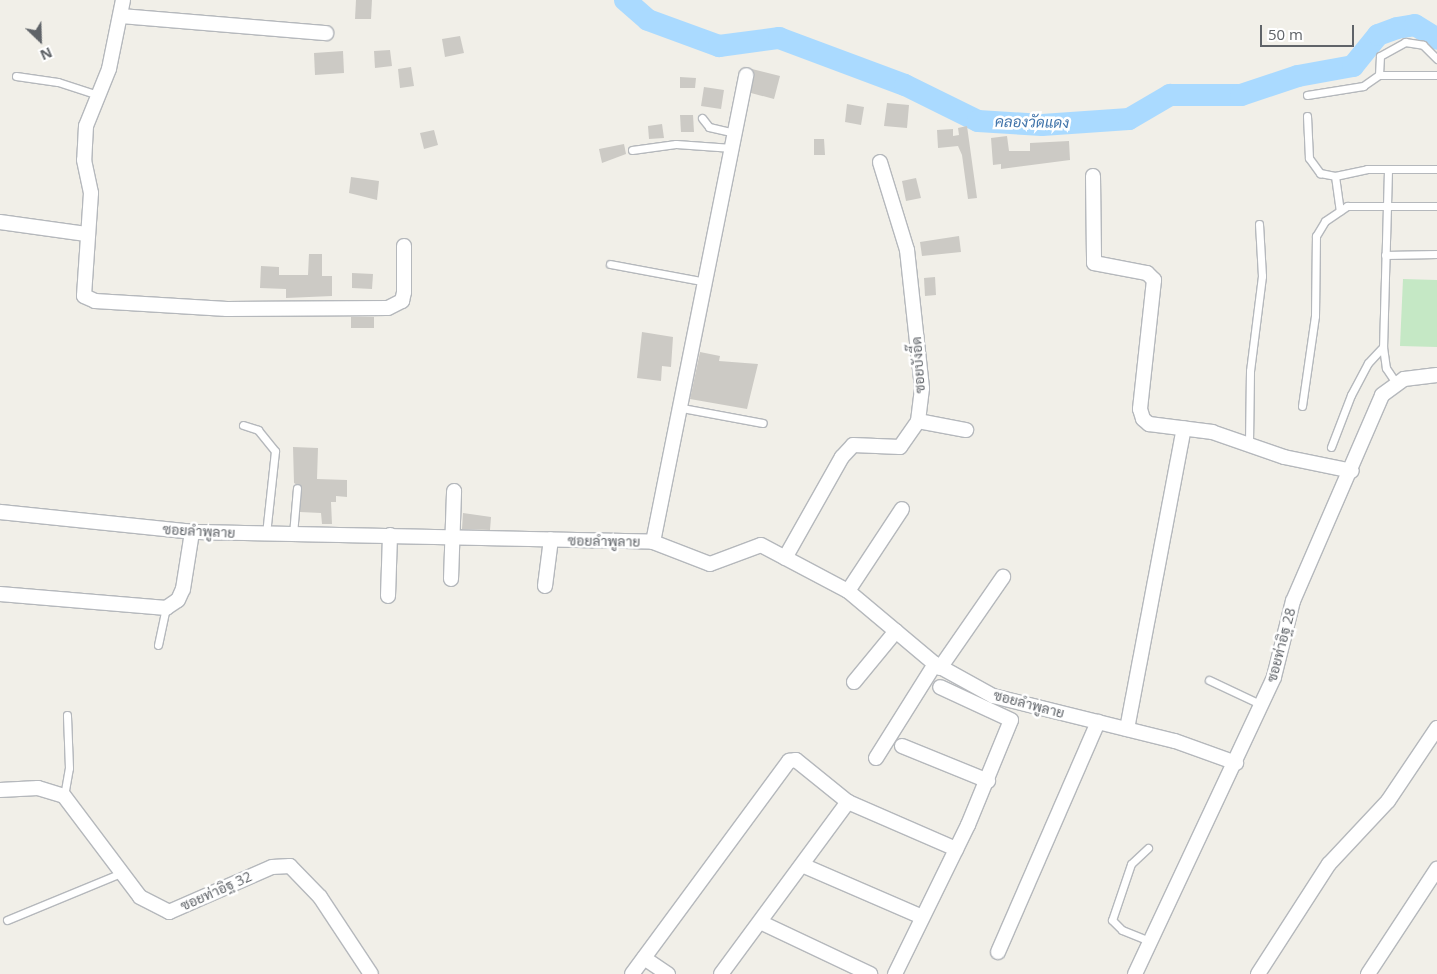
<!DOCTYPE html>
<meta charset="utf-8">
<style>
body{margin:0}
#map{position:relative;width:1437px;height:974px;overflow:hidden;background:#f1efe8;font-family:"Open Sans",Sarabun,sans-serif}
div>[style]{position:absolute}
[style*='--x']{left:calc(var(--x)*1px);top:calc(var(--y)*1px);width:calc(var(--w)*1px);rotate:calc(var(--a)*1deg)}
.green>*{inset:0;background:#c5e8c5}
.river>*{height:22px;margin:-11px;padding:0 11px;transform-origin:11px;border-radius:11px;background:#aadaff}
.building>*{inset:0;background:#cccac5}
.roads{filter:drop-shadow(1px 0 #b5b8bc) drop-shadow(-1px 0 #b5b8bc) drop-shadow(0 1px #b5b8bc) drop-shadow(0 -1px #b5b8bc)}
.lane>*{height:7px;margin:-3.5px;padding:0 3.5px;transform-origin:3.5px;border-radius:3.5px;background:#fff}
.street>*{height:14px;margin:-7px;padding:0 7px;transform-origin:7px;border-radius:7px;background:#fff}
span{translate:-50% -50%;white-space:nowrap;text-align:center;line-height:1.15;-webkit-text-stroke:5px #fff;paint-order:stroke}
.street-label{font-size:14px;color:#5f6368}
.water-label{font-size:15px;color:#4174aa;font-style:italic}
.north{position:absolute;left:15px;top:15px;width:50px;height:50px;-webkit-text-stroke:4px #fff;paint-order:stroke;rotate:156deg;font-size:14px;font-weight:700;line-height:20px;text-align:center;color:#5f6368}
.north::after{content:'';display:block;margin:auto;width:18px;height:22px;background:#5f6368;clip-path:polygon(50% 0,100% 100%,50% 72%,0 100%)}
.scale{position:absolute;left:1260px;top:25px;width:94px;height:22px;box-sizing:border-box;border:2px solid #5f6368;border-top:0;padding-left:6px;font-size:15px;line-height:18px;white-space:nowrap;color:#5f6368;-webkit-text-stroke:4px #fff;paint-order:stroke}
</style>
<div id="map">
<div class="green">
<i style="clip-path:polygon(1403px 279px,1437px 280px,1437px 347px,1400px 346px)"></i>
</div>
<div class="river">
<i style="--x:625;--y:0;--w:30;--a:41"></i>
<i style="--x:648;--y:20;--w:76;--a:20.1"></i>
<i style="--x:719;--y:46;--w:61;--a:-7.6"></i>
<i style="--x:779;--y:38;--w:134;--a:20.5"></i>
<i style="--x:905;--y:85;--w:81;--a:26.3"></i>
<i style="--x:978;--y:121;--w:64;--a:3.6"></i>
<i style="--x:1042;--y:125;--w:87;--a:-3.9"></i>
<i style="--x:1129;--y:119;--w:48;--a:-30.3"></i>
<i style="--x:1170;--y:95;--w:71;--a:0"></i>
<i style="--x:1241;--y:95;--w:60;--a:-18.4"></i>
<i style="--x:1298;--y:76;--w:56;--a:-10.3"></i>
<i style="--x:1353;--y:66;--w:40;--a:-51"></i>
<i style="--x:1378;--y:35;--w:20;--a:-20"></i>
<i style="--x:1397;--y:28;--w:18;--a:-9"></i>
<i style="--x:1415;--y:25;--w:26;--a:32"></i>
</div>
<div class="building">
<i style="clip-path:polygon(356px 0,372px 0,371px 19px,355px 19px)"></i>
<i style="clip-path:polygon(460px 36px,464px 53px,445px 57px,442px 39px)"></i>
<i style="clip-path:polygon(390px 50px,392px 66px,375px 68px,374px 51px)"></i>
<i style="clip-path:polygon(343px 51px,344px 73px,315px 75px,314px 53px)"></i>
<i style="clip-path:polygon(411px 67px,414px 86px,400px 88px,398px 69px)"></i>
<i style="clip-path:polygon(752px 69px,780px 76px,774px 99px,751px 93px)"></i>
<i style="clip-path:polygon(680px 77px,696px 78px,695px 88px,680px 88px)"></i>
<i style="clip-path:polygon(704px 87px,724px 90px,721px 109px,701px 106px)"></i>
<i style="clip-path:polygon(887px 103px,909px 105px,907px 128px,884px 126px)"></i>
<i style="clip-path:polygon(847px 104px,864px 107px,861px 125px,845px 122px)"></i>
<i style="clip-path:polygon(680px 115px,693px 115px,694px 132px,681px 132px)"></i>
<i style="clip-path:polygon(662px 124px,664px 138px,649px 139px,648px 126px)"></i>
<i style="clip-path:polygon(967px 126px,977px 198px,968px 199px,962px 155px,958px 146px,938px 148px,937px 130px,953px 129px,953px 136px,959px 135px,958px 128px)"></i>
<i style="clip-path:polygon(434px 130px,438px 145px,424px 149px,420px 133px)"></i>
<i style="clip-path:polygon(1007px 136px,1009px 151px,1030px 151px,1030px 143px,1069px 141px,1070px 160px,1001px 169px,1001px 164px,993px 165px,991px 138px)"></i>
<i style="clip-path:polygon(814px 139px,824px 139px,825px 155px,814px 155px)"></i>
<i style="clip-path:polygon(624px 144px,626px 154px,602px 163px,599px 149px)"></i>
<i style="clip-path:polygon(351px 177px,379px 181px,377px 200px,349px 193px)"></i>
<i style="clip-path:polygon(916px 178px,921px 198px,906px 201px,902px 181px)"></i>
<i style="clip-path:polygon(959px 236px,961px 252px,922px 256px,920px 242px)"></i>
<i style="clip-path:polygon(309px 254px,322px 254px,322px 276px,332px 276px,332px 296px,286px 298px,286px 289px,260px 288px,261px 266px,279px 267px,279px 275px,308px 275px)"></i>
<i style="clip-path:polygon(352px 273px,373px 274px,372px 289px,352px 288px)"></i>
<i style="clip-path:polygon(935px 277px,936px 295px,925px 296px,924px 278px)"></i>
<i style="clip-path:polygon(351px 317px,374px 317px,374px 328px,351px 328px)"></i>
<i style="clip-path:polygon(642px 332px,673px 337px,671px 367px,662px 366px,661px 381px,637px 378px)"></i>
<i style="clip-path:polygon(700px 352px,720px 356px,719px 361px,758px 364px,747px 409px,690px 399px)"></i>
<i style="clip-path:polygon(293px 447px,318px 448px,317px 479px,347px 480px,347px 497px,336px 496px,336px 502px,331px 502px,332px 524px,322px 524px,321px 513px,300px 512px,302px 488px,294px 483px)"></i>
<i style="clip-path:polygon(463px 513px,491px 517px,490px 530px,462px 529px)"></i>
</div>
<div class="roads">
<div class="lane">
<i style="--x:1379;--y:75;--w:58;--a:0"></i>
<i style="--x:16;--y:76;--w:42;--a:8.1"></i>
<i style="--x:58;--y:82;--w:42;--a:18"></i>
<i style="--x:1307;--y:95;--w:57;--a:-9.1"></i>
<i style="--x:1363;--y:86;--w:19;--a:-35"></i>
<i style="--x:1379;--y:75;--w:19;--a:-87"></i>
<i style="--x:1380;--y:56;--w:29;--a:-29"></i>
<i style="--x:1405;--y:42;--w:18;--a:9"></i>
<i style="--x:1423;--y:45;--w:20;--a:45"></i>
<i style="--x:1307;--y:116;--w:42;--a:87.3"></i>
<i style="--x:1309;--y:158;--w:19;--a:54"></i>
<i style="--x:1320;--y:173;--w:15;--a:11"></i>
<i style="--x:1335;--y:176;--w:33;--a:-12"></i>
<i style="--x:1367;--y:169;--w:70;--a:0"></i>
<i style="--x:702;--y:118;--w:11;--a:52"></i>
<i style="--x:709;--y:127;--w:26;--a:13"></i>
<i style="--x:632;--y:150;--w:44;--a:-7.8"></i>
<i style="--x:676;--y:144;--w:56;--a:4.1"></i>
<i style="--x:1388;--y:170;--w:177;--a:91.6"></i>
<i style="--x:1383;--y:347;--w:21;--a:82"></i>
<i style="--x:1386;--y:368;--w:18;--a:56"></i>
<i style="--x:1335;--y:176;--w:35;--a:82"></i>
<i style="--x:1385;--y:255;--w:52;--a:-1.1"></i>
<i style="--x:610;--y:264;--w:98;--a:10.6"></i>
<i style="--x:1302;--y:406;--w:91;--a:-81.8"></i>
<i style="--x:1315;--y:316;--w:80;--a:-89.3"></i>
<i style="--x:1316;--y:236;--w:17;--a:-59"></i>
<i style="--x:1325;--y:221;--w:27;--a:-34"></i>
<i style="--x:1347;--y:206;--w:90;--a:0"></i>
<i style="--x:682;--y:408;--w:82;--a:10.5"></i>
<i style="--x:243;--y:425;--w:16;--a:18"></i>
<i style="--x:258;--y:430;--w:27;--a:51"></i>
<i style="--x:275;--y:451;--w:83;--a:96.2"></i>
<i style="--x:1249;--y:443;--w:72;--a:-89.2"></i>
<i style="--x:1250;--y:371;--w:96;--a:-82.8"></i>
<i style="--x:1262;--y:276;--w:52;--a:-93.3"></i>
<i style="--x:1331;--y:447;--w:56;--a:-69"></i>
<i style="--x:1351;--y:395;--w:36;--a:-62"></i>
<i style="--x:1368;--y:363;--w:22;--a:-47"></i>
<i style="--x:293;--y:534;--w:46;--a:-85"></i>
<i style="--x:158;--y:645;--w:38;--a:-78"></i>
<i style="--x:1209;--y:680;--w:59;--a:25.3"></i>
<i style="--x:64;--y:796;--w:28;--a:-80"></i>
<i style="--x:69;--y:768;--w:53;--a:-92.2"></i>
<i style="--x:1148;--y:848;--w:23;--a:137"></i>
<i style="--x:1131;--y:864;--w:59;--a:108.7"></i>
<i style="--x:1112;--y:920;--w:14;--a:45"></i>
<i style="--x:1122;--y:930;--w:31;--a:22"></i>
<i style="--x:7;--y:920;--w:123;--a:-22.4"></i>
</div>
<div class="street">
<i style="--x:123;--y:0;--w:70;--a:101.5"></i>
<i style="--x:109;--y:69;--w:61;--a:112"></i>
<i style="--x:86;--y:126;--w:34;--a:93"></i>
<i style="--x:84;--y:160;--w:34;--a:78"></i>
<i style="--x:91;--y:193;--w:103;--a:93.9"></i>
<i style="--x:84;--y:296;--w:12;--a:24"></i>
<i style="--x:95;--y:301;--w:132;--a:3.5"></i>
<i style="--x:227;--y:309;--w:161;--a:-0.4"></i>
<i style="--x:388;--y:308;--w:16;--a:-27"></i>
<i style="--x:402;--y:301;--w:9;--a:-77"></i>
<i style="--x:404;--y:292;--w:46;--a:-90"></i>
<i style="--x:122;--y:16;--w:205;--a:4.8"></i>
<i style="--x:1093;--y:176;--w:87;--a:89.3"></i>
<i style="--x:1094;--y:263;--w:54;--a:10.7"></i>
<i style="--x:1147;--y:273;--w:10;--a:45"></i>
<i style="--x:1154;--y:280;--w:130;--a:96.2"></i>
<i style="--x:1140;--y:409;--w:10;--a:73"></i>
<i style="--x:1143;--y:419;--w:8;--a:40"></i>
<i style="--x:1149;--y:424;--w:64;--a:7.2"></i>
<i style="--x:1212;--y:432;--w:76;--a:19.1"></i>
<i style="--x:1284;--y:457;--w:69;--a:11.6"></i>
<i style="--x:0;--y:222;--w:87;--a:7.9"></i>
<i style="--x:918;--y:421;--w:49;--a:10.6"></i>
<i style="--x:0;--y:512;--w:193;--a:5.9"></i>
<i style="--x:192;--y:532;--w:461;--a:1.2"></i>
<i style="--x:653;--y:542;--w:61;--a:21.1"></i>
<i style="--x:710;--y:564;--w:54;--a:-20.4"></i>
<i style="--x:761;--y:545;--w:98;--a:27.9"></i>
<i style="--x:848;--y:591;--w:114;--a:40"></i>
<i style="--x:935;--y:664;--w:66;--a:28.9"></i>
<i style="--x:993;--y:696;--w:187;--a:13.9"></i>
<i style="--x:1175;--y:741;--w:65;--a:19.8"></i>
<i style="--x:653;--y:542;--w:476;--a:-78.7"></i>
<i style="--x:785;--y:558;--w:116;--a:-60.6"></i>
<i style="--x:842;--y:457;--w:16;--a:-47"></i>
<i style="--x:853;--y:445;--w:47;--a:2.4"></i>
<i style="--x:900;--y:447;--w:32;--a:-55"></i>
<i style="--x:918;--y:421;--w:33;--a:-83"></i>
<i style="--x:922;--y:388;--w:139;--a:-96.2"></i>
<i style="--x:907;--y:250;--w:92;--a:-107.1"></i>
<i style="--x:451;--y:579;--w:88;--a:-88"></i>
<i style="--x:545;--y:586;--w:47;--a:-82.7"></i>
<i style="--x:848;--y:591;--w:98;--a:-56.6"></i>
<i style="--x:0;--y:594;--w:167;--a:4.8"></i>
<i style="--x:166;--y:608;--w:14;--a:-34"></i>
<i style="--x:178;--y:600;--w:12;--a:-66"></i>
<i style="--x:183;--y:589;--w:58;--a:-81"></i>
<i style="--x:388;--y:596;--w:61;--a:-88.1"></i>
<i style="--x:940;--y:668;--w:111;--a:-55.3"></i>
<i style="--x:854;--y:682;--w:66;--a:-50.5"></i>
<i style="--x:1127;--y:729;--w:306;--a:-79.3"></i>
<i style="--x:902;--y:746;--w:93;--a:22.1"></i>
<i style="--x:876;--y:758;--w:111;--a:-57.9"></i>
<i style="--x:0;--y:790;--w:38;--a:-3"></i>
<i style="--x:38;--y:788;--w:27;--a:17"></i>
<i style="--x:64;--y:796;--w:126;--a:53"></i>
<i style="--x:140;--y:897;--w:33;--a:27"></i>
<i style="--x:169;--y:912;--w:112;--a:-23.6"></i>
<i style="--x:272;--y:867;--w:18;--a:-3"></i>
<i style="--x:290;--y:866;--w:43;--a:45.9"></i>
<i style="--x:320;--y:897;--w:92;--a:56.5"></i>
<i style="--x:802;--y:865;--w:131;--a:23.4"></i>
<i style="--x:760;--y:922;--w:122;--a:25.3"></i>
<i style="--x:998;--y:952;--w:251;--a:-66.5"></i>
<i style="--x:644;--y:958;--w:29;--a:34"></i>
<i style="--x:632;--y:974;--w:265;--a:-53.6"></i>
<i style="--x:789;--y:761;--w:7;--a:-8"></i>
<i style="--x:796;--y:760;--w:67;--a:38.9"></i>
<i style="--x:848;--y:802;--w:118;--a:23.5"></i>
<i style="--x:721;--y:974;--w:214;--a:-53.6"></i>
<i style="--x:895;--y:974;--w:166;--a:-63.9"></i>
<i style="--x:968;--y:825;--w:113;--a:-67.7"></i>
<i style="--x:1011;--y:720;--w:78;--a:-155.1"></i>
<i style="--x:1135;--y:974;--w:328;--a:-64.9"></i>
<i style="--x:1274;--y:677;--w:78;--a:-76"></i>
<i style="--x:1293;--y:601;--w:224;--a:-66.6"></i>
<i style="--x:1382;--y:395;--w:27;--a:-36"></i>
<i style="--x:1404;--y:379;--w:33;--a:-7"></i>
<i style="--x:1258;--y:974;--w:131;--a:-57.2"></i>
<i style="--x:1329;--y:864;--w:86;--a:-46.9"></i>
<i style="--x:1388;--y:801;--w:88;--a:-56.1"></i>
<i style="--x:1368;--y:974;--w:126;--a:-56.7"></i>
</div>
</div>
<div class="street-label">
<span style="left:918px;top:365px;rotate:-94deg">ซอยบังอี๊ด</span>
<span style="left:199px;top:531px;rotate:3deg">ซอยลำพูลาย</span>
<span style="left:604px;top:541px;rotate:1deg">ซอยลำพูลาย</span>
<span style="left:1281px;top:645px;rotate:-75deg">ซอยท่าอิฐ 28</span>
<span style="left:1029px;top:704px;rotate:15deg">ซอยลำพูลาย</span>
<span style="left:216px;top:891px;rotate:-24deg">ซอยท่าอิฐ 32</span>
</div>
<div class="water-label">
<span style="left:1032px;top:122px;rotate:1deg">คลองวัดแดง</span>
</div>
<div class="north">N</div>
<div class="scale">50 m</div>
</div>
